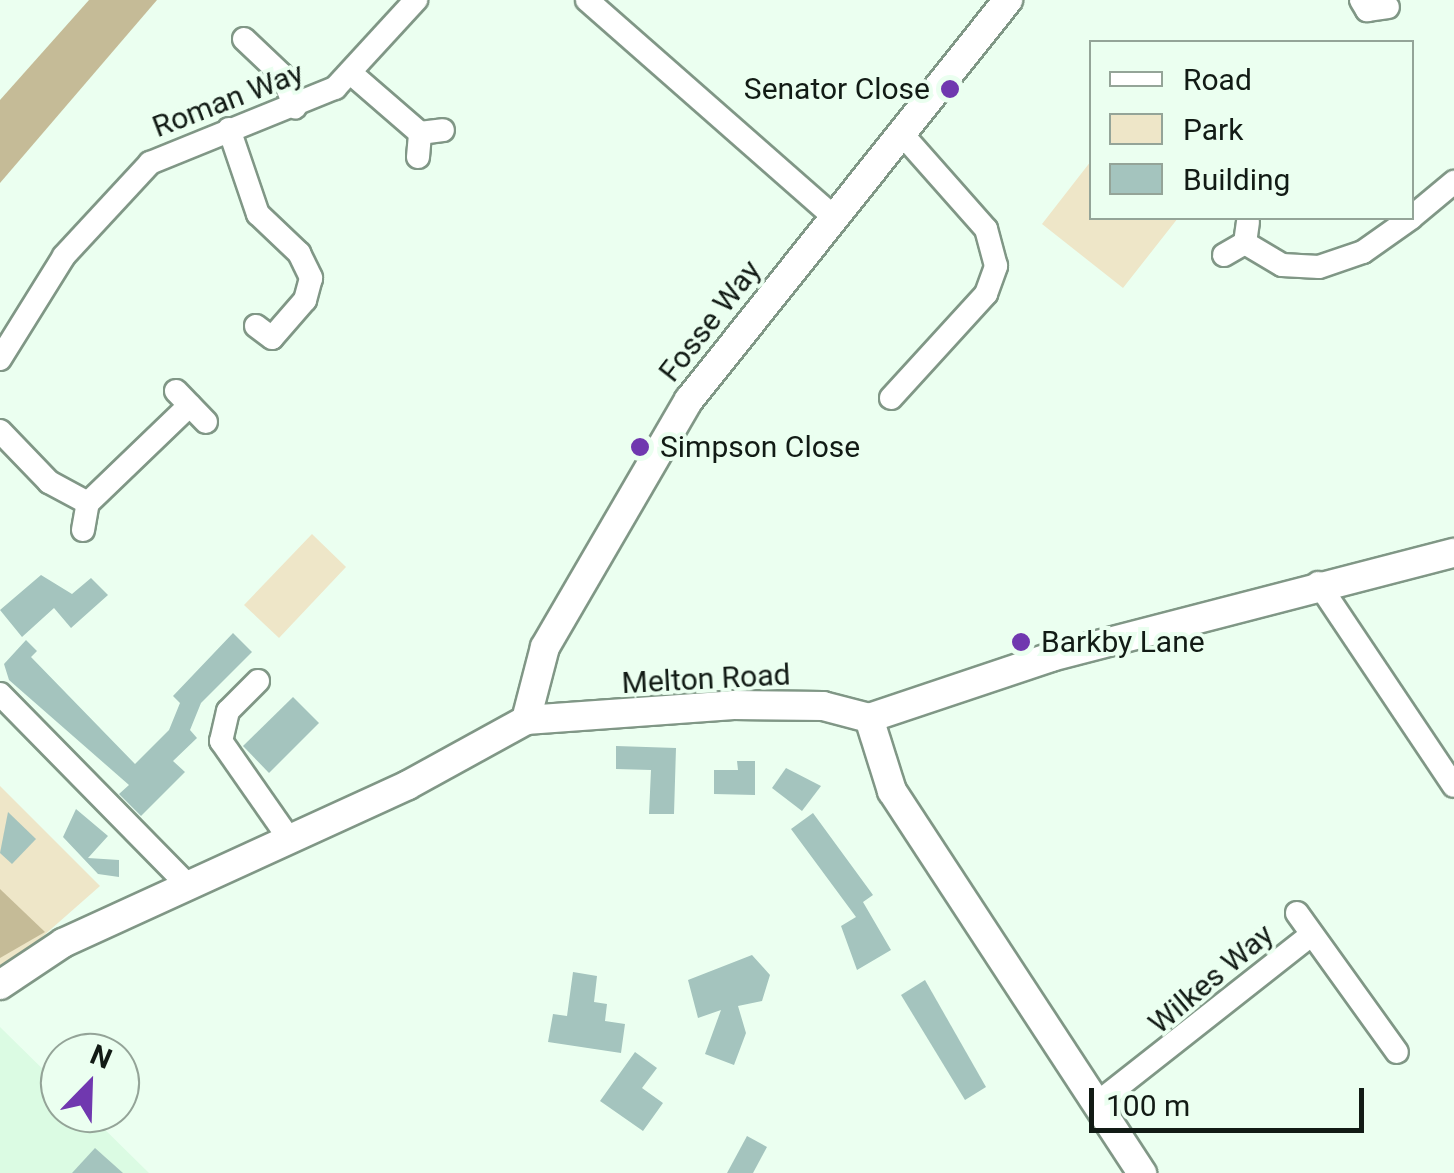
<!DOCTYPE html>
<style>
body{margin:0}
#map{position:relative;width:1454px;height:1173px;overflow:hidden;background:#ebfff0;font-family:Roboto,sans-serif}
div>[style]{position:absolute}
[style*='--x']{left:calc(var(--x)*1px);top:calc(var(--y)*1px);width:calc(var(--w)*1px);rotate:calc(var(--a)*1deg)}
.built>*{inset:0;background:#dbfbe3}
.green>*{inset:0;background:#eee6c8}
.forest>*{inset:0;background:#c5bb97}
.building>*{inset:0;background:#a4c4be}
.roads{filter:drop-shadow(2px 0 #809786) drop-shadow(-2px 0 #809786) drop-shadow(0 2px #809786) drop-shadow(0 -2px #809786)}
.minor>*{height:22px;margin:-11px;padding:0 11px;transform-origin:11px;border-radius:11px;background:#fff}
.tertiary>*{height:28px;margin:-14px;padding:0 14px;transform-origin:14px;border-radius:14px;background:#fff}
.dots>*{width:28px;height:28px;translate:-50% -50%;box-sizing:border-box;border:5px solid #ebfff0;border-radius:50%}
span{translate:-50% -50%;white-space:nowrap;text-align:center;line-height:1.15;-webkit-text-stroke:8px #ebfff0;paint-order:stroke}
.poi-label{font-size:30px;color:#121b15}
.right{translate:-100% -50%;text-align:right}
.left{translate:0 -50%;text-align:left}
.street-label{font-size:30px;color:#121b15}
.legend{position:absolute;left:1089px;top:40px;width:325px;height:180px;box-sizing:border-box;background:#ebfff0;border:2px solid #94a498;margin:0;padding:12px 18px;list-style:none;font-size:30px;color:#121b15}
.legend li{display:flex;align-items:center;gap:20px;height:50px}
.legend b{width:50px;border:2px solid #94a498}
.north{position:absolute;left:40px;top:1033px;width:100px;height:100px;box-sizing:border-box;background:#ebfff0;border:2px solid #94a498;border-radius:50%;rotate:23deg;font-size:28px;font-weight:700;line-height:40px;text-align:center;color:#121b15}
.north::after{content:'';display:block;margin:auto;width:35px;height:45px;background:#7038af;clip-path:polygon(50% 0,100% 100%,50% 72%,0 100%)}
.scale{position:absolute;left:1089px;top:1088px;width:275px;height:45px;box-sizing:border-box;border:5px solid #121b15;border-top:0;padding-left:12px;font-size:30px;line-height:35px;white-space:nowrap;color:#121b15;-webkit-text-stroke:8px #ebfff0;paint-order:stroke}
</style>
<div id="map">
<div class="built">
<i style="clip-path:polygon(0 1027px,60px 1086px,60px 1113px,88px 1113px,149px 1173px,0 1173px)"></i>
</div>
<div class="green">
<i style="clip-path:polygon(1091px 161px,1092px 218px,1178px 218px,1123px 288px,1042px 224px)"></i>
<i style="clip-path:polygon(312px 534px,346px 567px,279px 638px,244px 605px)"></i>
<i style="clip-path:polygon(0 786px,100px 886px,0 974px)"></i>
</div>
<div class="forest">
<i style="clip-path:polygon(89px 0,157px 0,0 183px,0 100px)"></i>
<i style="clip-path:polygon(0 889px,45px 932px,0 958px)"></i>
</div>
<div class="building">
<i style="clip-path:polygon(41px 575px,72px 594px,91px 578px,108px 595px,71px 628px,54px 608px,22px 637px,0 610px)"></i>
<i style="clip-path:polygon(233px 633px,252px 652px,201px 703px,190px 730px,197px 738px,173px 761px,185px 772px,141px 816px,119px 794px,129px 785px,9px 680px,4px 664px,26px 640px,37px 651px,31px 657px,135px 764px,169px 730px,180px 703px,173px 696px)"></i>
<i style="clip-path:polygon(293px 697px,319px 723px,269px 773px,243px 746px)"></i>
<i style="clip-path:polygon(616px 746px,676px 748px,674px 814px,649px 814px,651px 770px,616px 769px)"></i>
<i style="clip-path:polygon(737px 761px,755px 761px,755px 795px,714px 794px,714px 770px,738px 770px)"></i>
<i style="clip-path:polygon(786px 768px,821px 786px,802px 811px,772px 788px)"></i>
<i style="clip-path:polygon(76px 809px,108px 836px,88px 858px,119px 860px,119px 877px,98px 874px,63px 837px)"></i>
<i style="clip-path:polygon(8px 812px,36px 839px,12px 864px,0 853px)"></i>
<i style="clip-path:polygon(813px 813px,873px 895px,863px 902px,891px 950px,857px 970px,841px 926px,856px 917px,791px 829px)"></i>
<i style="clip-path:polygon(752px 955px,770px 975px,762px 1001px,738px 1006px,746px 1033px,734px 1065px,705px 1054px,721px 1010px,698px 1018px,688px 980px)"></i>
<i style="clip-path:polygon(573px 972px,597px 976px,594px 1002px,607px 1004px,605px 1021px,625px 1024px,621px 1053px,548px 1042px,553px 1014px,567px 1016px)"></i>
<i style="clip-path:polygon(925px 980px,986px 1087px,965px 1100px,901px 995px)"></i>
<i style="clip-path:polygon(635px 1052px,657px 1068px,642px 1088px,663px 1103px,643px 1131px,600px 1101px)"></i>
<i style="clip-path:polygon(747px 1136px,767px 1147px,753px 1173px,727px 1173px)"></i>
<i style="clip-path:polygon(95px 1148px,123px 1173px,72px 1173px)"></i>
</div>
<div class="roads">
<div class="minor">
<i style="--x:587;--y:0;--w:329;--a:41.3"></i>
<i style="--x:1361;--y:0;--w:12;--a:59"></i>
<i style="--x:1367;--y:10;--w:21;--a:-8"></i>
<i style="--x:244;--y:39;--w:52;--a:43.5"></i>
<i style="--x:282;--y:75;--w:35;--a:68"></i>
<i style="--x:353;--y:75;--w:89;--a:40.9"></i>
<i style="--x:229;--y:129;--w:90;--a:71.2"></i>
<i style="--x:258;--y:214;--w:57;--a:43.6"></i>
<i style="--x:299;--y:253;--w:28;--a:64"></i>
<i style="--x:311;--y:278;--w:23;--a:105"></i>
<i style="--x:305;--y:300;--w:50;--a:131"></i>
<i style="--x:272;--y:338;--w:20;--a:-143"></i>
<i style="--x:418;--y:157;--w:24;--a:-85"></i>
<i style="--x:420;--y:133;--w:23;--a:-7"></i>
<i style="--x:1412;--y:217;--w:55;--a:-39.8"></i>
<i style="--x:1245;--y:243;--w:43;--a:30.7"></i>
<i style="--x:1282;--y:265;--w:37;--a:3"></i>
<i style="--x:1319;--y:267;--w:46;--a:-18.8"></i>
<i style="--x:1363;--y:252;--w:59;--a:-35.3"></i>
<i style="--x:1224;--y:255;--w:24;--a:-30"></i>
<i style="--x:1245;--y:243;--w:21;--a:-82"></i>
<i style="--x:0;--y:359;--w:121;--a:-58.1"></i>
<i style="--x:64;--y:256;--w:127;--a:-47.2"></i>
<i style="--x:150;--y:163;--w:200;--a:-22.1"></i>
<i style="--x:335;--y:88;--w:120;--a:-47.4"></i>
<i style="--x:176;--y:391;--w:43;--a:45.9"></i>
<i style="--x:891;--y:398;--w:141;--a:-47.6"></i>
<i style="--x:986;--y:294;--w:30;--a:-70"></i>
<i style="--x:996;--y:266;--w:38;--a:-105"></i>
<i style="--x:986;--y:229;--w:127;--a:-131.5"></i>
<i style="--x:0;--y:431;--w:71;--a:46.1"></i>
<i style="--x:49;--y:482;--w:44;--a:28.3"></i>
<i style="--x:88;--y:503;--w:141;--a:-43.9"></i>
<i style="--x:83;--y:530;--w:27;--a:-80"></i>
<i style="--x:1318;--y:583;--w:244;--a:56.2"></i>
<i style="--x:258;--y:681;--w:42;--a:135"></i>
<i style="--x:228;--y:711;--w:31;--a:103"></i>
<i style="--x:221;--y:741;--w:121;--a:55.1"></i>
<i style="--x:0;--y:694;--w:267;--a:45.5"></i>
<i style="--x:1297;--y:913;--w:171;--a:54.3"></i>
<i style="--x:1100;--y:1101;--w:267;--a:-38.2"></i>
</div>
<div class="tertiary">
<i style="--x:869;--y:718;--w:77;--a:72.5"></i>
<i style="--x:892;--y:791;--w:457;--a:56.8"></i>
<i style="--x:526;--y:720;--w:75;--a:-75.4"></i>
<i style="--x:545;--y:647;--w:286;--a:-59.8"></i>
<i style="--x:689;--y:400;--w:512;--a:-51.43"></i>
<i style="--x:0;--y:985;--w:76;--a:-33.7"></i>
<i style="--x:63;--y:943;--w:379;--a:-24.6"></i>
<i style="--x:408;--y:785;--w:135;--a:-28.8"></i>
<i style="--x:526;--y:720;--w:208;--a:-4.1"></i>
<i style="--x:733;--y:705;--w:90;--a:0.6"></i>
<i style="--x:823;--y:706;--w:48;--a:14.6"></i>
<i style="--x:869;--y:718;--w:192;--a:-18.5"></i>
<i style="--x:1051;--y:657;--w:416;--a:-14.5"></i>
</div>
</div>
<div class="dots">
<i style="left:950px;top:89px;background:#7038af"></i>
<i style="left:640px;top:447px;background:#7038af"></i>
<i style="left:1021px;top:642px;background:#7038af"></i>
</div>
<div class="poi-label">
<span class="right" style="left:930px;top:89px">Senator Close</span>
<span class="left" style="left:660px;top:447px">Simpson Close</span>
<span class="left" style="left:1041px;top:642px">Barkby Lane</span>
</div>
<div class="street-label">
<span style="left:228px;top:100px;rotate:-21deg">Roman Way</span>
<span style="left:710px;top:321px;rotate:-52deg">Fosse Way</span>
<span style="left:706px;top:679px;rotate:-3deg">Melton Road</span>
<span style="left:1211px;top:979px;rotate:-40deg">Wilkes Way</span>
</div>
<ul class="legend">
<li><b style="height:12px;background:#fff"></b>Road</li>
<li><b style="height:28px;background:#eee6c8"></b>Park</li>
<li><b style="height:28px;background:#a4c4be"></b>Building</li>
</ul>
<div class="north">N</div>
<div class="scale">100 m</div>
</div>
